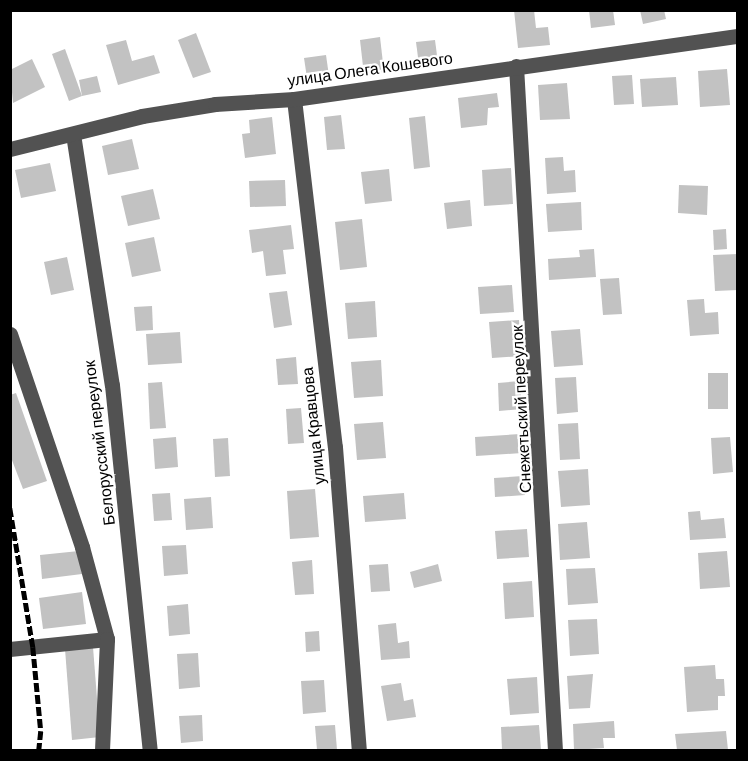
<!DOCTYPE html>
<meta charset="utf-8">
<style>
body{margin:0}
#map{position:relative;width:748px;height:761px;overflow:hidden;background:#fff;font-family:Barlow,sans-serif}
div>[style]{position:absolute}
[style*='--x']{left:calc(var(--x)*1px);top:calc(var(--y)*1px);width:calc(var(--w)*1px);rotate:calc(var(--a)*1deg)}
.building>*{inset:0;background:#c2c2c2}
.minor>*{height:15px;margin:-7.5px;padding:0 7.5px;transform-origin:7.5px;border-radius:7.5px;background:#525252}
.rail>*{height:4.5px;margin-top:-2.25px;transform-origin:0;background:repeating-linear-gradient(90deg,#000 0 9px,transparent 0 12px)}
span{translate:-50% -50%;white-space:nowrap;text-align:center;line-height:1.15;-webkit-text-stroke:4.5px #fff;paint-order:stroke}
.street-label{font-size:16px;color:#000}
.frame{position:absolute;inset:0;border:12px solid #000;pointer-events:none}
</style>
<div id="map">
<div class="building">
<i style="clip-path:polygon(514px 10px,534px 10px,536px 28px,548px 27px,550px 45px,518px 48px)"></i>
<i style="clip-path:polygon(589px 10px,613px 10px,615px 25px,591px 28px)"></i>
<i style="clip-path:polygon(640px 10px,664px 10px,666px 19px,643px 24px)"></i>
<i style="clip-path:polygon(196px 33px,211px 72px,193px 78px,178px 40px)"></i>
<i style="clip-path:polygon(380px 37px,384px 72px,364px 75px,360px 40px)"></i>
<i style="clip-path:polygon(126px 40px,132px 61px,154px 55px,160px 73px,118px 85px,106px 45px)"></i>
<i style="clip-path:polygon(435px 40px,438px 63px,419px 65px,416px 42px)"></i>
<i style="clip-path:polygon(65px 49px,82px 96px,69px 101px,52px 54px)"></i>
<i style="clip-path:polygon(326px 55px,329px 76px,307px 78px,304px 58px)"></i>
<i style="clip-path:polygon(32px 59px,45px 87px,13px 103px,10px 70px)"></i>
<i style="clip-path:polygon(727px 69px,730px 105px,700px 107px,698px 71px)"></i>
<i style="clip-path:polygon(632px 75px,634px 104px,614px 105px,612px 76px)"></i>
<i style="clip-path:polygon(97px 76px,101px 92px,82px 96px,79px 80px)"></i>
<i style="clip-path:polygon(676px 77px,678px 105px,642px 107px,640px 79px)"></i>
<i style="clip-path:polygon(567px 83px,570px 119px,540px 120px,538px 85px)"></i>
<i style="clip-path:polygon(497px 93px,499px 107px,488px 108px,487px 125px,461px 128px,458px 98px)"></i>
<i style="clip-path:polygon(341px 115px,345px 149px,327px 150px,324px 117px)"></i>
<i style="clip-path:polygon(425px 116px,430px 167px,414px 169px,409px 118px)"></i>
<i style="clip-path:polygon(272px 117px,276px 154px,245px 158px,242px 134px,250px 133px,249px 120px)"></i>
<i style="clip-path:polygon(132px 139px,139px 169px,108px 175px,102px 146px)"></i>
<i style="clip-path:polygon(563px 157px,564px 171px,575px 170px,576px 192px,547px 194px,545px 158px)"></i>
<i style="clip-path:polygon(50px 163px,56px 191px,21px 198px,15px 170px)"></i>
<i style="clip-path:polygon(511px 168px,513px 204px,484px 206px,482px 170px)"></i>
<i style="clip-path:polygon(389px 169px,392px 201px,365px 204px,361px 172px)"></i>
<i style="clip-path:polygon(285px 180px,286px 206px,250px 207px,249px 181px)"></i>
<i style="clip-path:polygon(679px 185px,708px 186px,707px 215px,678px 213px)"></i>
<i style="clip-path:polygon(153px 189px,160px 219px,128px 226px,121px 196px)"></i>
<i style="clip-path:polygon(470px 200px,472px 226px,447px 229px,444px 203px)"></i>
<i style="clip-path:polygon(581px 202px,582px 230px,548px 232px,546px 204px)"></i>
<i style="clip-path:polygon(362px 219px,367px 267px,340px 270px,335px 222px)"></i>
<i style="clip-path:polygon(291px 225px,294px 249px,283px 250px,286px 274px,266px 276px,263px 251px,252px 253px,249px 230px)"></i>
<i style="clip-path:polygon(726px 229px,727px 249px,714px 250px,713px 230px)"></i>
<i style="clip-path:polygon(154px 237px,161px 271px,132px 277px,125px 243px)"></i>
<i style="clip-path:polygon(594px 249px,596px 277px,549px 280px,548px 259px,580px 257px,579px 250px)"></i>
<i style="clip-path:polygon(738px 254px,738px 290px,715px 291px,713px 255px)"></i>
<i style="clip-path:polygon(67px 257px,74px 290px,51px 295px,44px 262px)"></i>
<i style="clip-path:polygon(619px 278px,622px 314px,603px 315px,600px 279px)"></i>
<i style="clip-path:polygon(512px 285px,514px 312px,480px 314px,478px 287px)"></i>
<i style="clip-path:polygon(287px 291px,292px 325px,274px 328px,269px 293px)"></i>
<i style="clip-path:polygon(704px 299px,705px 313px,718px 312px,719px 334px,690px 336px,687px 300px)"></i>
<i style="clip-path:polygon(375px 301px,377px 337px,348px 339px,345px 303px)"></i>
<i style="clip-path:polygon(152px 306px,153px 330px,136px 331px,134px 307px)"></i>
<i style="clip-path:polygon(519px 320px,521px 356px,492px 358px,489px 322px)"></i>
<i style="clip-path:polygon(580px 329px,583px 365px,554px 367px,551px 331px)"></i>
<i style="clip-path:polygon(180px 332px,182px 363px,148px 365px,146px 334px)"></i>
<i style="clip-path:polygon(296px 357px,298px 384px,278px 385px,276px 359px)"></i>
<i style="clip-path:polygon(381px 360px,383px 396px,354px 398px,351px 362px)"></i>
<i style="clip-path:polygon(708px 373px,728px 373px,728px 409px,708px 409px)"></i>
<i style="clip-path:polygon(576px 377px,578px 412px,557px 414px,555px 378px)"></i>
<i style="clip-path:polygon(520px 381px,522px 409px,499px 411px,498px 383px)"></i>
<i style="clip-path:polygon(162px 382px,166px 428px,150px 429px,148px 383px)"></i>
<i style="clip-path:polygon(16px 393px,47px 481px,23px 489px,10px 455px,10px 395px)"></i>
<i style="clip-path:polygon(301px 408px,304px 443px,288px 444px,286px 409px)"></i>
<i style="clip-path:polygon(383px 422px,386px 458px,357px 460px,354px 424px)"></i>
<i style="clip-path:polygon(578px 423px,580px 459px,560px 460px,558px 424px)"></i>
<i style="clip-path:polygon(520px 434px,522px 453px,476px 456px,475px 437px)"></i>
<i style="clip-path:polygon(176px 437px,178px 467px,155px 469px,153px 439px)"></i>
<i style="clip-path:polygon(730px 437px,733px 472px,713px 474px,711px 438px)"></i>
<i style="clip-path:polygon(228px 438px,230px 476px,215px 477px,213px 439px)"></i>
<i style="clip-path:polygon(588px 469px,590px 505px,561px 507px,558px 471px)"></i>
<i style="clip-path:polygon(523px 476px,525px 495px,495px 497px,494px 478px)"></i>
<i style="clip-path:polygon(315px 489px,319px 537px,290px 539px,287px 491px)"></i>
<i style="clip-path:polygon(170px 493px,172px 520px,154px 521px,152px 494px)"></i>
<i style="clip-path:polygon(404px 493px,406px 519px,365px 522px,363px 496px)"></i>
<i style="clip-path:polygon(211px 497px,213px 528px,186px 530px,184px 499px)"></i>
<i style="clip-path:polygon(700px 511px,701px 520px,724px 518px,726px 538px,690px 540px,688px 512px)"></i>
<i style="clip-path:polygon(587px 522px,590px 558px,560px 560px,558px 524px)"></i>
<i style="clip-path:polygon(527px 529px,529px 557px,497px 559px,495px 531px)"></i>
<i style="clip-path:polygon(186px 545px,188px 574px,164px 576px,162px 546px)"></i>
<i style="clip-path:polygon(79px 551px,82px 574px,42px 579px,40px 555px)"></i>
<i style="clip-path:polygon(727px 551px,730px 587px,700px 589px,698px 553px)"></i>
<i style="clip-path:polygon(312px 560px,314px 594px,295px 595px,292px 562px)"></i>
<i style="clip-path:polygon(388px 564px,390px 591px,371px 592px,369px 565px)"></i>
<i style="clip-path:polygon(438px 564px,442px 581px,414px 588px,410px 572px)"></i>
<i style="clip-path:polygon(595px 568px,598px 603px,568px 605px,566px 569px)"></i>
<i style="clip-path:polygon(532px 581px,534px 617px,505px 619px,503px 583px)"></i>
<i style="clip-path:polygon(82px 592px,86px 624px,43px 629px,39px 598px)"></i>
<i style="clip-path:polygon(188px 604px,190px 634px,169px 636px,167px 606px)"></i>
<i style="clip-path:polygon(597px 619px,599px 654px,570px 656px,568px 620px)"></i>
<i style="clip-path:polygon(396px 623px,398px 643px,409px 641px,410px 658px,381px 660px,378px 625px)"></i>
<i style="clip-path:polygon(319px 631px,320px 651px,306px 652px,305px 632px)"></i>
<i style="clip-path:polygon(93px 647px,100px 737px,72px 740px,65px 649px)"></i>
<i style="clip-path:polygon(198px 653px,200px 687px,179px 689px,177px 654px)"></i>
<i style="clip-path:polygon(715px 665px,716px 679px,724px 679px,725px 696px,718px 696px,718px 710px,687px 712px,684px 667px)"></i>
<i style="clip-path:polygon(593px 674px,590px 708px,569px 709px,567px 676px)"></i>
<i style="clip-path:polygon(537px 677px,539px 713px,510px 715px,507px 679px)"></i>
<i style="clip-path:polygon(324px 680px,326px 712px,303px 714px,301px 681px)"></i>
<i style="clip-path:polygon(401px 683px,404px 701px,413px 699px,416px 717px,387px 721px,381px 686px)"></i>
<i style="clip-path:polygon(202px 715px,203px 741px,181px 743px,179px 716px)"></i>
<i style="clip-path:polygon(614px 721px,615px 738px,603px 738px,604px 748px,574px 750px,573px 724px)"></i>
<i style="clip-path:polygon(335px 725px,337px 750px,317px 750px,315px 726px)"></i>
<i style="clip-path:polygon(539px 725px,541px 750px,502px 750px,501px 727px)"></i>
<i style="clip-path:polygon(726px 731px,728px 750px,677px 750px,675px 734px)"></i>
</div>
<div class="minor">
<i style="--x:516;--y:66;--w:685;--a:86.74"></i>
<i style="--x:294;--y:99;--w:350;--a:83.3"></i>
<i style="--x:335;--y:447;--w:304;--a:85.5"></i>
<i style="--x:73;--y:134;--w:254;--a:81.2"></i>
<i style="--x:112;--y:385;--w:367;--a:84.1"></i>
<i style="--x:10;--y:149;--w:136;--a:-14"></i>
<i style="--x:142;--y:116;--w:74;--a:-9.3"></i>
<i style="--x:215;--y:104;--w:79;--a:-3.6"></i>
<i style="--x:294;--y:99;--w:448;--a:-8.1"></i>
<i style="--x:10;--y:334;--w:225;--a:71.3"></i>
<i style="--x:82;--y:547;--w:95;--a:74.8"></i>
<i style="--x:107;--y:639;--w:98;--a:174.1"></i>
<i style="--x:102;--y:750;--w:111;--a:-87.4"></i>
</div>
<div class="rail">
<i style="--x:10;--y:508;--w:141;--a:80.6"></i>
<i style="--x:33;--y:647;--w:84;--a:84.6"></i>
<i style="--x:41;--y:731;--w:19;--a:96"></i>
</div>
<div class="street-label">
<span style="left:370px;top:69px;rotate:-8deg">улица Олега Кошевого</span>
<span style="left:521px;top:409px;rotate:-93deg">Снежетьский переулок</span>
<span style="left:313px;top:426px;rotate:-96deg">улица Кравцова</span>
<span style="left:99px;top:443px;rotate:-97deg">Белорусский переулок</span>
</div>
<div class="frame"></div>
</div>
